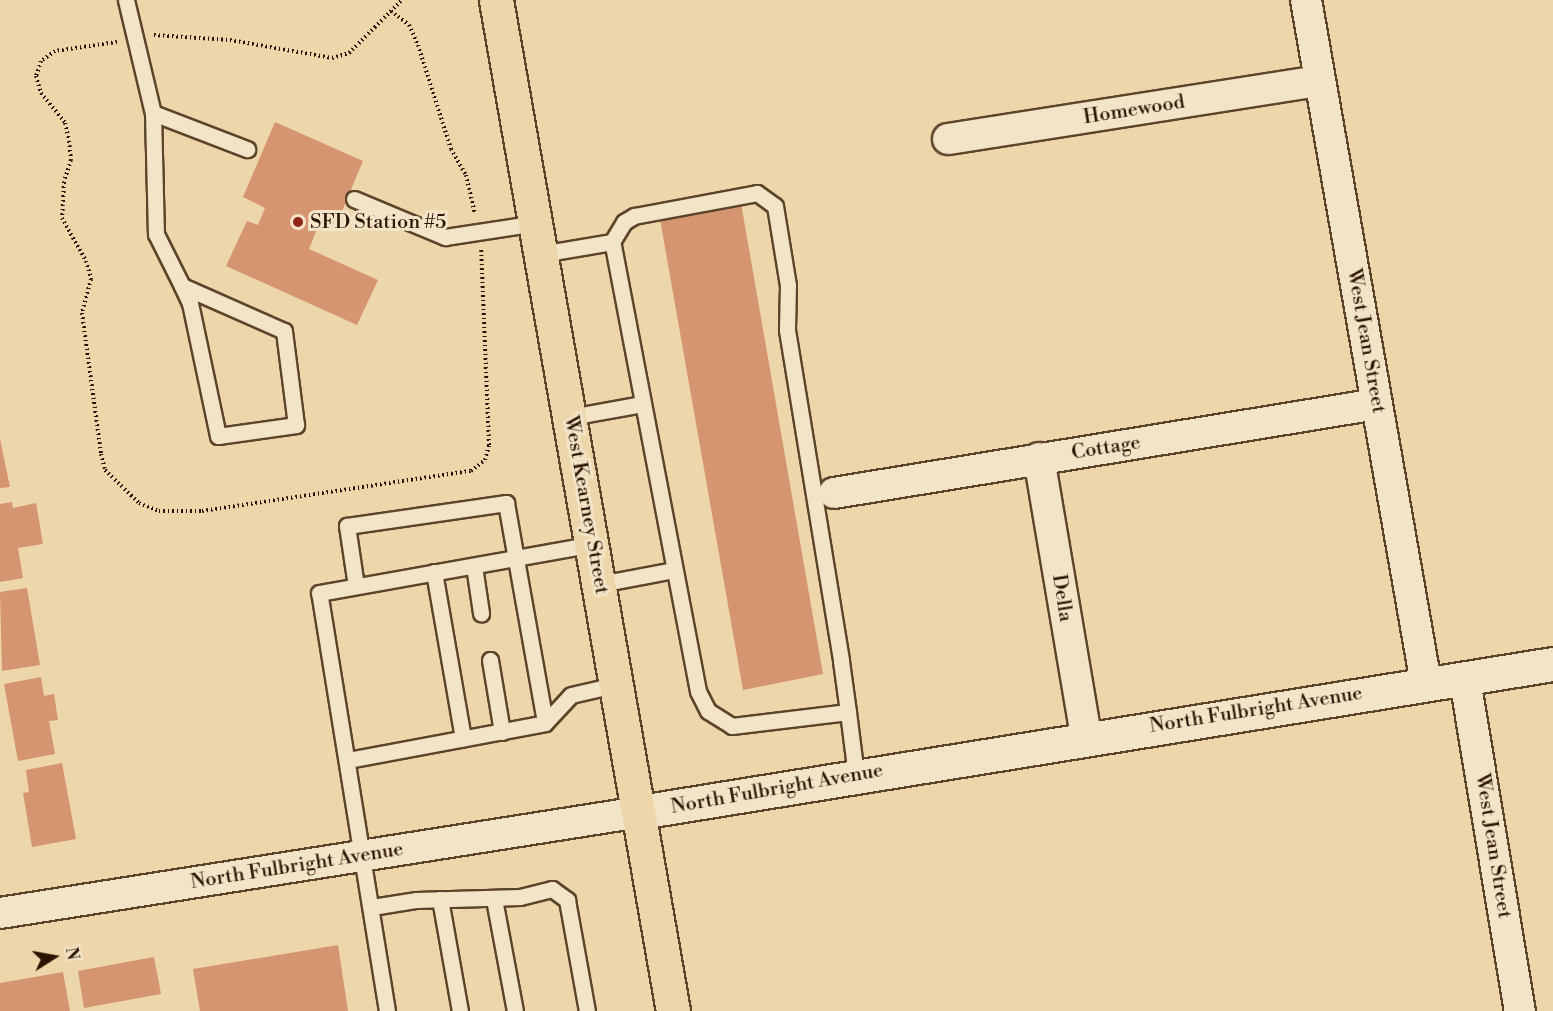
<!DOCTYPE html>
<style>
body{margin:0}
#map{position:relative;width:1553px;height:1011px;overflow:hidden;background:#edd6a9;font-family:"Libre Bodoni",serif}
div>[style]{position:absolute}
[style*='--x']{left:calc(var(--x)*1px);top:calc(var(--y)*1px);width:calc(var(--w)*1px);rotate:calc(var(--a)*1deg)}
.building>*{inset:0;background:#d59571}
.path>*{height:4px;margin-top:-2px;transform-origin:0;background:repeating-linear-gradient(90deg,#2b1401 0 1.5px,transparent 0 4.5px)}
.roads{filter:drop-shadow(2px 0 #5c442b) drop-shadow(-2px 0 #5c442b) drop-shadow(0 2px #5c442b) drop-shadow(0 -2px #5c442b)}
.service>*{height:15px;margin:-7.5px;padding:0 7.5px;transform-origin:7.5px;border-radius:7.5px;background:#f3e4c7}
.minor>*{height:30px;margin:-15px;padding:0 15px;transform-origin:15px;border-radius:15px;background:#f3e4c7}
.tertiary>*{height:33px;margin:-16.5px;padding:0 16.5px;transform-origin:16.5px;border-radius:16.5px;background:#f3e4c7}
.primary>*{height:33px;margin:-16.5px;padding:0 16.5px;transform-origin:16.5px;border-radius:16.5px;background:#edd6a9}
.dots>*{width:16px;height:16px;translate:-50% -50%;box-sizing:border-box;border:3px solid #f3e4c7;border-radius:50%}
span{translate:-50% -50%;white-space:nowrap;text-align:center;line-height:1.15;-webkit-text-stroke:6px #f3e4c7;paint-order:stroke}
.street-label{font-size:20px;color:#2b1401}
.poi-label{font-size:20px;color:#2b1401}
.left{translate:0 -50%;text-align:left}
.north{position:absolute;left:24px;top:927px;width:60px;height:60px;-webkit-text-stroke:4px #f3e4c7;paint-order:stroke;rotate:79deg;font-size:16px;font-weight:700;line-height:24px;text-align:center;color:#2b1401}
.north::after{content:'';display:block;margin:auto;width:21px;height:27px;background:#2b1401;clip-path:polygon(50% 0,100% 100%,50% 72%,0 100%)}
</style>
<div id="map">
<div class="building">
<i style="clip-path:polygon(275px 122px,363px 161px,334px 230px,319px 224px,309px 249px,378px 280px,357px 325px,226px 266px,247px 221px,258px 225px,265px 208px,243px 197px)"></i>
<i style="clip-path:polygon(741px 203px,823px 674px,743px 690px,660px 219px)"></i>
<i style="clip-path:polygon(0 439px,10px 487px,0 488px)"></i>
<i style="clip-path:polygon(12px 502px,13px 508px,36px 503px,43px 544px,18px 548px,23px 578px,0 582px,0 504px)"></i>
<i style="clip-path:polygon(27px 588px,40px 665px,2px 671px,0 592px)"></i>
<i style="clip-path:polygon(41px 677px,44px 696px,54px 694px,58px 720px,49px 721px,55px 754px,18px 761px,4px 684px)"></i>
<i style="clip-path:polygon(62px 763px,76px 839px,32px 847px,23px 793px,29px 792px,26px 770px)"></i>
<i style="clip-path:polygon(338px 945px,348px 1011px,200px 1011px,193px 969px)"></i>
<i style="clip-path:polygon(154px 957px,161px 994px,84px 1008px,78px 971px)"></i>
<i style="clip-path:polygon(63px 972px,70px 1011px,0 1011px,0 983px)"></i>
</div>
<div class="path">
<i style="--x:391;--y:11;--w:23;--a:38"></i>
<i style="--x:409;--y:25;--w:22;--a:66"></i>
<i style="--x:418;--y:45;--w:109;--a:72.4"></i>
<i style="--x:451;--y:149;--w:30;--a:60"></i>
<i style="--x:466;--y:175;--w:39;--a:77"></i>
<i style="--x:154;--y:35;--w:76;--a:3.8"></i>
<i style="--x:230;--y:40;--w:104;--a:10"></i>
<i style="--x:332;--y:58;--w:18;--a:-16"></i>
<i style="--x:349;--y:53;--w:75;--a:-45"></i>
<i style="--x:117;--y:42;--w:63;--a:171.7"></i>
<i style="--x:55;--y:51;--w:17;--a:144"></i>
<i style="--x:41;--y:61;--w:16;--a:108"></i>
<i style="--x:36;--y:76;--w:18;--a:74"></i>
<i style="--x:41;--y:93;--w:38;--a:51"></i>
<i style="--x:65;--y:123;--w:18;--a:77"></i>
<i style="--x:69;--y:141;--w:19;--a:84"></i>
<i style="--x:71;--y:160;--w:23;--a:108"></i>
<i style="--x:64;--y:182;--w:36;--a:93"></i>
<i style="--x:62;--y:218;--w:49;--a:60.8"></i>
<i style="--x:86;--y:261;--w:19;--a:74"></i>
<i style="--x:91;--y:279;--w:35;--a:105"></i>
<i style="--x:82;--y:313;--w:142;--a:82.3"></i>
<i style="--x:101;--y:454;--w:16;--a:76"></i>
<i style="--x:105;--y:470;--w:47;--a:44.1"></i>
<i style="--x:139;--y:503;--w:22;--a:22"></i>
<i style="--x:159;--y:511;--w:43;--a:0"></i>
<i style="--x:202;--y:511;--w:272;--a:-8.5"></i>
<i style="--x:471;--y:471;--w:18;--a:-38"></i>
<i style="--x:485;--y:460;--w:16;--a:-75"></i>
<i style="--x:489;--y:445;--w:195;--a:-92.3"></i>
</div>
<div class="roads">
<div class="service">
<i style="--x:126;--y:0;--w:116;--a:76.6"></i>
<i style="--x:153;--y:113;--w:101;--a:21"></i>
<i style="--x:153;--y:113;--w:121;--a:88.6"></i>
<i style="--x:156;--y:234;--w:58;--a:63.4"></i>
<i style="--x:182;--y:286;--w:19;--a:65"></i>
<i style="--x:190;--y:303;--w:136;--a:78.1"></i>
<i style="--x:218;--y:436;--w:79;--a:-8"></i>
<i style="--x:296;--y:425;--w:95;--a:-97.3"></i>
<i style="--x:284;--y:331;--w:111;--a:-156.2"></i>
<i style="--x:354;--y:199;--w:99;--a:22.7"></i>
<i style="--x:445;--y:237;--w:92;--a:-8.7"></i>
<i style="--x:541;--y:254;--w:72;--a:-9.6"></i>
<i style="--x:570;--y:417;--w:73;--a:-10.2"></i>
<i style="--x:474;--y:566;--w:48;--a:81.5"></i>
<i style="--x:434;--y:572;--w:169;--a:80.1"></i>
<i style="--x:600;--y:584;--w:75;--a:-10.7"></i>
<i style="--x:356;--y:586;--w:61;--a:-98.5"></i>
<i style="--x:347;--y:526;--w:161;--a:-8.2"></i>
<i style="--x:506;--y:503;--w:223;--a:79.9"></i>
<i style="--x:545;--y:723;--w:38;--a:-47"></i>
<i style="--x:571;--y:695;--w:49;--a:-12.9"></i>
<i style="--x:490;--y:660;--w:73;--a:80.5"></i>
<i style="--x:848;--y:712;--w:117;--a:173.1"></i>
<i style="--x:732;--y:726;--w:28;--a:-148"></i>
<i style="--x:708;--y:711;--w:22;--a:-117"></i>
<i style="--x:698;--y:691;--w:457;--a:-100.8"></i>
<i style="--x:612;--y:242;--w:23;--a:-59"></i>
<i style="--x:624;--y:222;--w:12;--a:-31"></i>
<i style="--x:634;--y:216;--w:125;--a:-10.6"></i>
<i style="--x:757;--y:193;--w:22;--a:36"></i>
<i style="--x:775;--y:206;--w:80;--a:80.7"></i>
<i style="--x:788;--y:285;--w:45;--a:91.3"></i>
<i style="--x:787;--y:330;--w:335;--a:80.7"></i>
<i style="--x:841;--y:661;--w:51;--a:82.2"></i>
<i style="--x:848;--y:712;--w:64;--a:82.8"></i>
<i style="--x:348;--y:760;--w:200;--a:-10.6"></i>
<i style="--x:440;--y:899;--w:114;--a:79.9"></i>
<i style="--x:494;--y:899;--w:114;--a:79.4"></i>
<i style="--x:372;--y:907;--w:45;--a:-9"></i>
<i style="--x:416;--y:900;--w:104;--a:-1.7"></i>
<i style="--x:520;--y:897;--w:33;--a:-14"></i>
<i style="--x:552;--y:889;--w:19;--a:36"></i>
<i style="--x:567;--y:900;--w:113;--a:79.8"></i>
<i style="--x:387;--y:1011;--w:423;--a:-99.2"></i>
<i style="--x:319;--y:593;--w:278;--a:-10.1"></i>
</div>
<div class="minor">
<i style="--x:1306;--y:0;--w:693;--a:80.04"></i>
<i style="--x:948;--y:139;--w:376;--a:-8.9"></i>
<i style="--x:1039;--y:458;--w:283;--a:80.4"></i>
<i style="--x:834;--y:493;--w:550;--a:-9.31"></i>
<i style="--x:1465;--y:680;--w:336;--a:80.6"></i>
<i style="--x:0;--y:913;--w:648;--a:-8.97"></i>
</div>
<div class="tertiary">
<i style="--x:640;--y:812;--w:925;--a:-9.21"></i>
</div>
<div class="primary">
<i style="--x:496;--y:0;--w:1026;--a:80.07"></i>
</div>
</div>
<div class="dots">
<i style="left:298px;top:222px;background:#8f2418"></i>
</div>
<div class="street-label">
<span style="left:1134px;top:110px;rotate:-9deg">Homewood</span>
<span style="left:1366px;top:341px;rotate:80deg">West Jean Street</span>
<span style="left:1106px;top:448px;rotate:-9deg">Cottage</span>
<span style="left:586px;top:505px;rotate:80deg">West Kearney Street</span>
<span style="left:1062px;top:598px;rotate:81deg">Della</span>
<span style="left:1256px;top:710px;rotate:-9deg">North Fulbright Avenue</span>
<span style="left:777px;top:789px;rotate:-10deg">North Fulbright Avenue</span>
<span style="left:1493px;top:846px;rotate:81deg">West Jean Street</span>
<span style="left:297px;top:866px;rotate:-9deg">North Fulbright Avenue</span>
</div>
<div class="poi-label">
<span class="left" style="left:310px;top:222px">SFD Station #5</span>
</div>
<div class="north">N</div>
</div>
